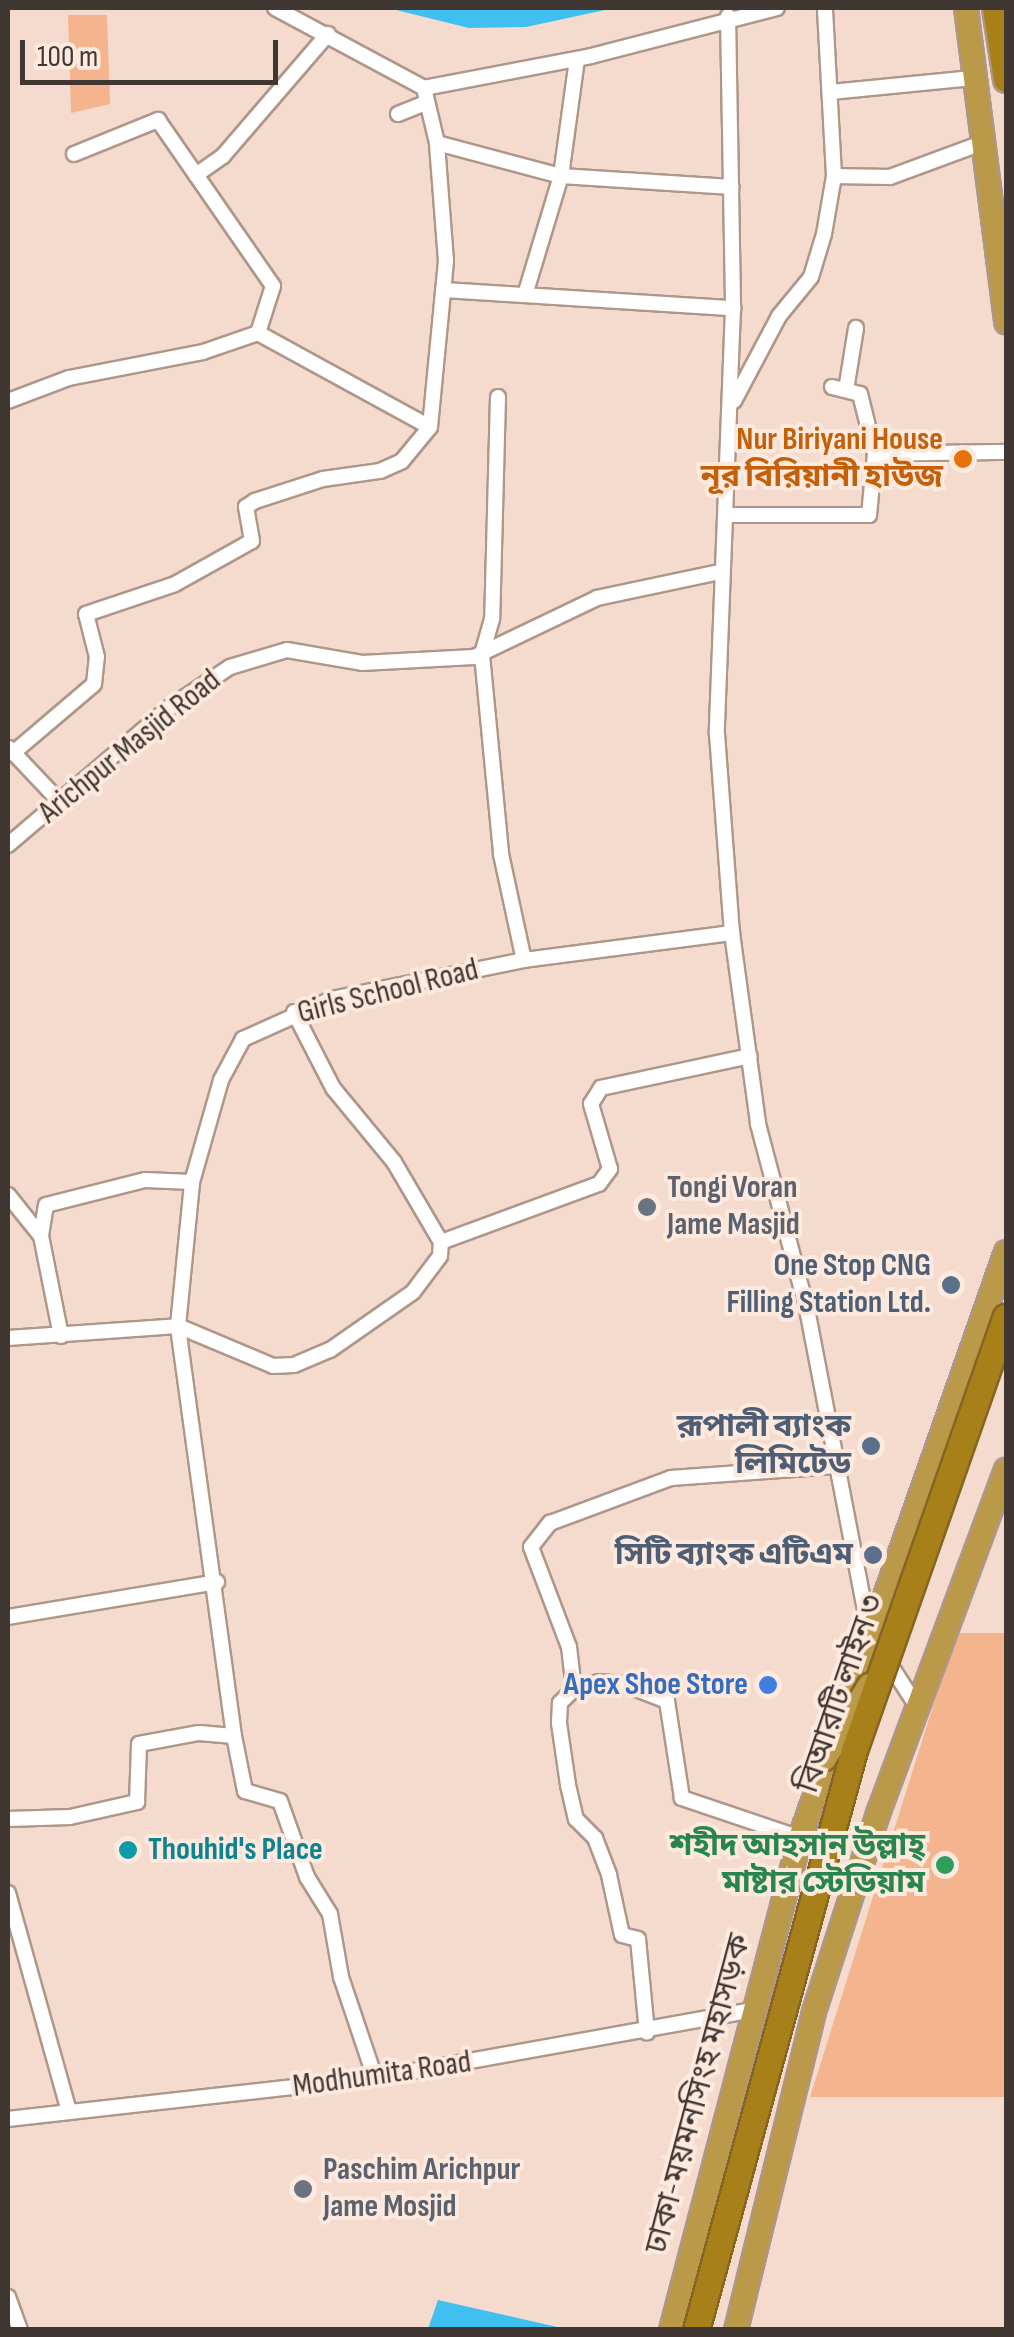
<!DOCTYPE html>
<meta charset="utf-8">
<style>
body{margin:0}
#map{position:relative;width:1014px;height:2337px;overflow:hidden;background:#f4dbcd;font-family:"Sofia Sans Condensed","Noto Sans Bengali",sans-serif}
div>[style]{position:absolute}
[style*='--x']{left:calc(var(--x)*1px);top:calc(var(--y)*1px);width:calc(var(--w)*1px);rotate:calc(var(--a)*1deg)}
.green>*{inset:0;background:#f4b48e}
.water>*{inset:0;background:#40c0f0}
.roads{filter:drop-shadow(2px 0 #ae978a) drop-shadow(-2px 0 #ae978a) drop-shadow(0 2px #ae978a) drop-shadow(0 -2px #ae978a)}
.minor>*{height:14px;margin:-7px;padding:0 7px;transform-origin:7px;border-radius:7px;background:#fff}
.trunk>*{height:22px;margin:-11px;padding:0 11px;transform-origin:11px;border-radius:11px;background:#ba9a48}
.motorway>*{height:25px;margin:-12.5px;padding:0 12.5px;transform-origin:12.5px;border-radius:12.5px;background:#a8801a}
.bridges{filter:drop-shadow(2px 0 #846622) drop-shadow(-2px 0 #846622) drop-shadow(0 2px #846622) drop-shadow(0 -2px #846622)}
.trunk-bridge>*{height:22px;margin:-11px;padding:0 11px;transform-origin:11px;border-radius:11px;background:#ba9a48}
.motorway-bridge>*{height:25px;margin:-12.5px;padding:0 12.5px;transform-origin:12.5px;border-radius:12.5px;background:#a8801a}
.dots>*{width:28px;height:28px;translate:-50% -50%;box-sizing:border-box;border:5px solid #fde9de;border-radius:50%}
span{translate:-50% -50%;white-space:nowrap;text-align:center;line-height:1.15;-webkit-text-stroke:8px #fde9de;paint-order:stroke}
.food-label{font-size:32px;color:#c56008;font-weight:700}
.right{translate:-100% -50%;text-align:right}
.street-label{font-size:32px;color:#413732}
.worship-label{font-size:32px;color:#5b616d;font-weight:700}
.left{translate:0 -50%;text-align:left}
.service-label{font-size:32px;color:#4e5e75;font-weight:700}
.shop-label{font-size:32px;color:#366cbe;font-weight:700}
.leisure-label{font-size:32px;color:#27864d;font-weight:700}
.culture-label{font-size:32px;color:#0d838f;font-weight:700}
.frame{position:absolute;inset:0;border:10px solid #413732;pointer-events:none}
.scale{position:absolute;left:20px;top:40px;width:258px;height:45px;box-sizing:border-box;border:5px solid #413732;border-top:0;padding-left:12px;font-size:30px;line-height:35px;white-space:nowrap;color:#413732;-webkit-text-stroke:8px #fde9de;paint-order:stroke}
</style>
<div id="map">
<div class="green">
<i style="clip-path:polygon(68px 15px,107px 15px,110px 104px,71px 113px)"></i>
<i style="clip-path:polygon(956px 1633px,1006px 1633px,1006px 2097px,810px 2097px)"></i>
</div>
<div class="water">
<i style="clip-path:polygon(388px 8px,614px 8px,526px 27px,469px 28px)"></i>
<i style="clip-path:polygon(438px 2300px,566px 2329px,428px 2329px)"></i>
</div>
<div class="roads">
<div class="minor">
<i style="--x:275;--y:8;--w:169;--a:28.2"></i>
<i style="--x:424;--y:88;--w:170;--a:-10.8"></i>
<i style="--x:591;--y:56;--w:192;--a:-14.5"></i>
<i style="--x:728;--y:16;--w:292;--a:89"></i>
<i style="--x:733;--y:308;--w:426;--a:92.2"></i>
<i style="--x:717;--y:734;--w:200;--a:85.7"></i>
<i style="--x:732;--y:933;--w:193;--a:82.2"></i>
<i style="--x:758;--y:1124;--w:191;--a:75.2"></i>
<i style="--x:807;--y:1309;--w:327;--a:79.1"></i>
<i style="--x:830;--y:92;--w:144;--a:-5.6"></i>
<i style="--x:398;--y:114;--w:31;--a:-22"></i>
<i style="--x:437;--y:143;--w:128;--a:14.9"></i>
<i style="--x:561;--y:176;--w:171;--a:3.7"></i>
<i style="--x:74;--y:154;--w:91;--a:-22"></i>
<i style="--x:158;--y:120;--w:202;--a:55.3"></i>
<i style="--x:273;--y:286;--w:49;--a:107.7"></i>
<i style="--x:196;--y:175;--w:33;--a:-35"></i>
<i style="--x:223;--y:156;--w:161;--a:-49.3"></i>
<i style="--x:834;--y:176;--w:56;--a:1"></i>
<i style="--x:890;--y:177;--w:95;--a:-20.3"></i>
<i style="--x:443;--y:290;--w:291;--a:3.6"></i>
<i style="--x:525;--y:295;--w:124;--a:-73.2"></i>
<i style="--x:561;--y:176;--w:118;--a:-82.2"></i>
<i style="--x:832;--y:387;--w:29;--a:14"></i>
<i style="--x:860;--y:394;--w:62;--a:76"></i>
<i style="--x:846;--y:390;--w:63;--a:-80.8"></i>
<i style="--x:498;--y:397;--w:222;--a:91.5"></i>
<i style="--x:492;--y:619;--w:37;--a:106"></i>
<i style="--x:482;--y:655;--w:200;--a:84.5"></i>
<i style="--x:501;--y:854;--w:108;--a:77.8"></i>
<i style="--x:8;--y:401;--w:65;--a:-20.7"></i>
<i style="--x:69;--y:378;--w:136;--a:-11"></i>
<i style="--x:203;--y:352;--w:58;--a:-19.1"></i>
<i style="--x:258;--y:333;--w:196;--a:28.7"></i>
<i style="--x:734;--y:401;--w:96;--a:-62.1"></i>
<i style="--x:779;--y:316;--w:50;--a:-50.6"></i>
<i style="--x:811;--y:277;--w:45;--a:-73.2"></i>
<i style="--x:824;--y:234;--w:59;--a:-80.2"></i>
<i style="--x:834;--y:176;--w:168;--a:-93.1"></i>
<i style="--x:725;--y:515;--w:144;--a:0"></i>
<i style="--x:869;--y:515;--w:61;--a:-84.4"></i>
<i style="--x:875;--y:454;--w:131;--a:-0.9"></i>
<i style="--x:9;--y:748;--w:74;--a:46.6"></i>
<i style="--x:13;--y:753;--w:106;--a:-40.4"></i>
<i style="--x:94;--y:684;--w:27;--a:-84"></i>
<i style="--x:97;--y:657;--w:44;--a:-104.3"></i>
<i style="--x:86;--y:614;--w:94;--a:-18.6"></i>
<i style="--x:175;--y:584;--w:88;--a:-29.2"></i>
<i style="--x:252;--y:541;--w:35;--a:-100"></i>
<i style="--x:246;--y:507;--w:11;--a:-34"></i>
<i style="--x:255;--y:501;--w:71;--a:-17.9"></i>
<i style="--x:323;--y:479;--w:58;--a:-8"></i>
<i style="--x:380;--y:471;--w:24;--a:-24"></i>
<i style="--x:402;--y:461;--w:44;--a:-50.5"></i>
<i style="--x:430;--y:427;--w:167;--a:-84.5"></i>
<i style="--x:446;--y:261;--w:118;--a:-94.4"></i>
<i style="--x:437;--y:143;--w:57;--a:-103.3"></i>
<i style="--x:8;--y:845;--w:213;--a:-40.4"></i>
<i style="--x:170;--y:707;--w:72;--a:-33.7"></i>
<i style="--x:230;--y:667;--w:59;--a:-16.6"></i>
<i style="--x:287;--y:650;--w:76;--a:9.8"></i>
<i style="--x:362;--y:663;--w:112;--a:-3.1"></i>
<i style="--x:474;--y:657;--w:136;--a:-25.6"></i>
<i style="--x:597;--y:598;--w:125;--a:-12"></i>
<i style="--x:294;--y:1012;--w:85;--a:62.8"></i>
<i style="--x:333;--y:1088;--w:96;--a:50.5"></i>
<i style="--x:394;--y:1162;--w:93;--a:59.6"></i>
<i style="--x:441;--y:1242;--w:168;--a:-20.2"></i>
<i style="--x:599;--y:1184;--w:19;--a:-54"></i>
<i style="--x:610;--y:1169;--w:68;--a:-106.3"></i>
<i style="--x:591;--y:1104;--w:19;--a:-58"></i>
<i style="--x:601;--y:1088;--w:152;--a:-12.1"></i>
<i style="--x:8;--y:1195;--w:53;--a:51.2"></i>
<i style="--x:61;--y:1336;--w:102;--a:-101.3"></i>
<i style="--x:41;--y:1236;--w:31;--a:-81"></i>
<i style="--x:46;--y:1205;--w:102;--a:-14.2"></i>
<i style="--x:145;--y:1180;--w:47;--a:2.4"></i>
<i style="--x:8;--y:1338;--w:170;--a:-4"></i>
<i style="--x:178;--y:1326;--w:103;--a:22.8"></i>
<i style="--x:273;--y:1366;--w:21;--a:-3"></i>
<i style="--x:294;--y:1365;--w:39;--a:-23"></i>
<i style="--x:330;--y:1350;--w:101;--a:-34.9"></i>
<i style="--x:413;--y:1292;--w:45;--a:-53.1"></i>
<i style="--x:440;--y:1256;--w:14;--a:-86"></i>
<i style="--x:8;--y:1617;--w:212;--a:-9.5"></i>
<i style="--x:885;--y:1657;--w:61;--a:57.1"></i>
<i style="--x:574;--y:1689;--w:20;--a:135"></i>
<i style="--x:560;--y:1703;--w:20;--a:93"></i>
<i style="--x:559;--y:1723;--w:63;--a:81.7"></i>
<i style="--x:568;--y:1785;--w:35;--a:77"></i>
<i style="--x:576;--y:1819;--w:27;--a:45"></i>
<i style="--x:595;--y:1838;--w:40;--a:69"></i>
<i style="--x:609;--y:1875;--w:61;--a:77.8"></i>
<i style="--x:622;--y:1935;--w:16;--a:14"></i>
<i style="--x:638;--y:1939;--w:94;--a:84.5"></i>
<i style="--x:234;--y:1736;--w:414;--a:-97.8"></i>
<i style="--x:178;--y:1326;--w:145;--a:-84.4"></i>
<i style="--x:192;--y:1182;--w:106;--a:-74.1"></i>
<i style="--x:221;--y:1080;--w:47;--a:-61.8"></i>
<i style="--x:243;--y:1039;--w:98;--a:-24.2"></i>
<i style="--x:332;--y:999;--w:196;--a:-11.5"></i>
<i style="--x:524;--y:960;--w:210;--a:-7.4"></i>
<i style="--x:8;--y:1819;--w:62;--a:-1.8"></i>
<i style="--x:70;--y:1817;--w:69;--a:-12.6"></i>
<i style="--x:137;--y:1802;--w:58;--a:-88"></i>
<i style="--x:139;--y:1744;--w:61;--a:-10.4"></i>
<i style="--x:199;--y:1733;--w:35;--a:5"></i>
<i style="--x:234;--y:1736;--w:56;--a:78.7"></i>
<i style="--x:245;--y:1791;--w:36;--a:16"></i>
<i style="--x:280;--y:1801;--w:81;--a:70.4"></i>
<i style="--x:307;--y:1877;--w:44;--a:58.1"></i>
<i style="--x:330;--y:1914;--w:64;--a:80.1"></i>
<i style="--x:341;--y:1977;--w:107;--a:71.4"></i>
<i style="--x:800;--y:1838;--w:125;--a:-161.3"></i>
<i style="--x:682;--y:1798;--w:98;--a:-98.8"></i>
<i style="--x:667;--y:1701;--w:47;--a:-158.9"></i>
<i style="--x:623;--y:1684;--w:24;--a:-175"></i>
<i style="--x:599;--y:1682;--w:26;--a:162"></i>
<i style="--x:574;--y:1690;--w:43;--a:-96.6"></i>
<i style="--x:569;--y:1647;--w:107;--a:-110.8"></i>
<i style="--x:531;--y:1547;--w:31;--a:-52"></i>
<i style="--x:550;--y:1523;--w:129;--a:-20.4"></i>
<i style="--x:671;--y:1478;--w:165;--a:-4.2"></i>
<i style="--x:8;--y:1893;--w:226;--a:74.4"></i>
<i style="--x:8;--y:2119;--w:369;--a:-6.4"></i>
<i style="--x:375;--y:2078;--w:384;--a:-10.2"></i>
<i style="--x:8;--y:2297;--w:35;--a:70"></i>
</div>
<div class="trunk">
<i style="--x:966;--y:8;--w:317;--a:82.7"></i>
<i style="--x:671;--y:2330;--w:509;--a:-75.31"></i>
<i style="--x:800;--y:1838;--w:621;--a:-70.63"></i>
<i style="--x:736;--y:2330;--w:327;--a:-76.2"></i>
<i style="--x:814;--y:2012;--w:211;--a:-72.1"></i>
<i style="--x:879;--y:1811;--w:364;--a:-69.6"></i>
</div>
<div class="motorway">
<i style="--x:995;--y:8;--w:72;--a:81.2"></i>
</div>
</div>
<div class="bridges">
<div class="trunk-bridge">
<i style="--x:825;--y:1759;--w:86;--a:-59.3"></i>
</div>
<div class="motorway-bridge">
<i style="--x:696;--y:2330;--w:601;--a:-74.76"></i>
<i style="--x:854;--y:1750;--w:459;--a:-70.7"></i>
</div>
</div>
<div class="dots">
<i style="left:963px;top:459px;background:#e8710a"></i>
<i style="left:647px;top:1207px;background:#6b7280"></i>
<i style="left:951px;top:1285px;background:#5c6f8a"></i>
<i style="left:871px;top:1446px;background:#5c6f8a"></i>
<i style="left:873px;top:1555px;background:#5c6f8a"></i>
<i style="left:768px;top:1685px;background:#3f7fe0"></i>
<i style="left:128px;top:1850px;background:#0f9aa8"></i>
<i style="left:945px;top:1865px;background:#2e9e5b"></i>
<i style="left:303px;top:2189px;background:#6b7280"></i>
</div>
<div class="food-label">
<span class="right" style="left:943px;top:459px">Nur Biriyani House<br>নূর বিরিয়ানী হাউজ</span>
</div>
<div class="street-label">
<span style="left:130px;top:747px;rotate:-39deg">Arichpur Masjid Road</span>
<span style="left:388px;top:992px;rotate:-14deg">Girls School Road</span>
<span style="left:841px;top:1694px;rotate:-71deg">বিআরটি লাইন ৩</span>
<span style="left:382px;top:2075px;rotate:-8deg">Modhumita Road</span>
<span style="left:699px;top:2094px;rotate:-75deg">ঢাকা-ময়মনসিংহ মহাসড়ক</span>
</div>
<div class="worship-label">
<span class="left" style="left:667px;top:1207px">Tongi Voran<br>Jame Masjid</span>
<span class="left" style="left:323px;top:2189px">Paschim Arichpur<br>Jame Mosjid</span>
</div>
<div class="service-label">
<span class="right" style="left:931px;top:1285px">One Stop CNG<br>Filling Station Ltd.</span>
<span class="right" style="left:851px;top:1446px">রূপালী ব্যাংক<br>লিমিটেড</span>
<span class="right" style="left:853px;top:1555px">সিটি ব্যাংক এটিএম</span>
</div>
<div class="shop-label">
<span class="right" style="left:748px;top:1685px">Apex Shoe Store</span>
</div>
<div class="leisure-label">
<span class="right" style="left:925px;top:1865px">শহীদ আহসান উল্লাহ্‌<br>মাষ্টার স্টেডিয়াম</span>
</div>
<div class="culture-label">
<span class="left" style="left:148px;top:1850px">Thouhid's Place</span>
</div>
<div class="frame"></div>
<div class="scale">100 m</div>
</div>
